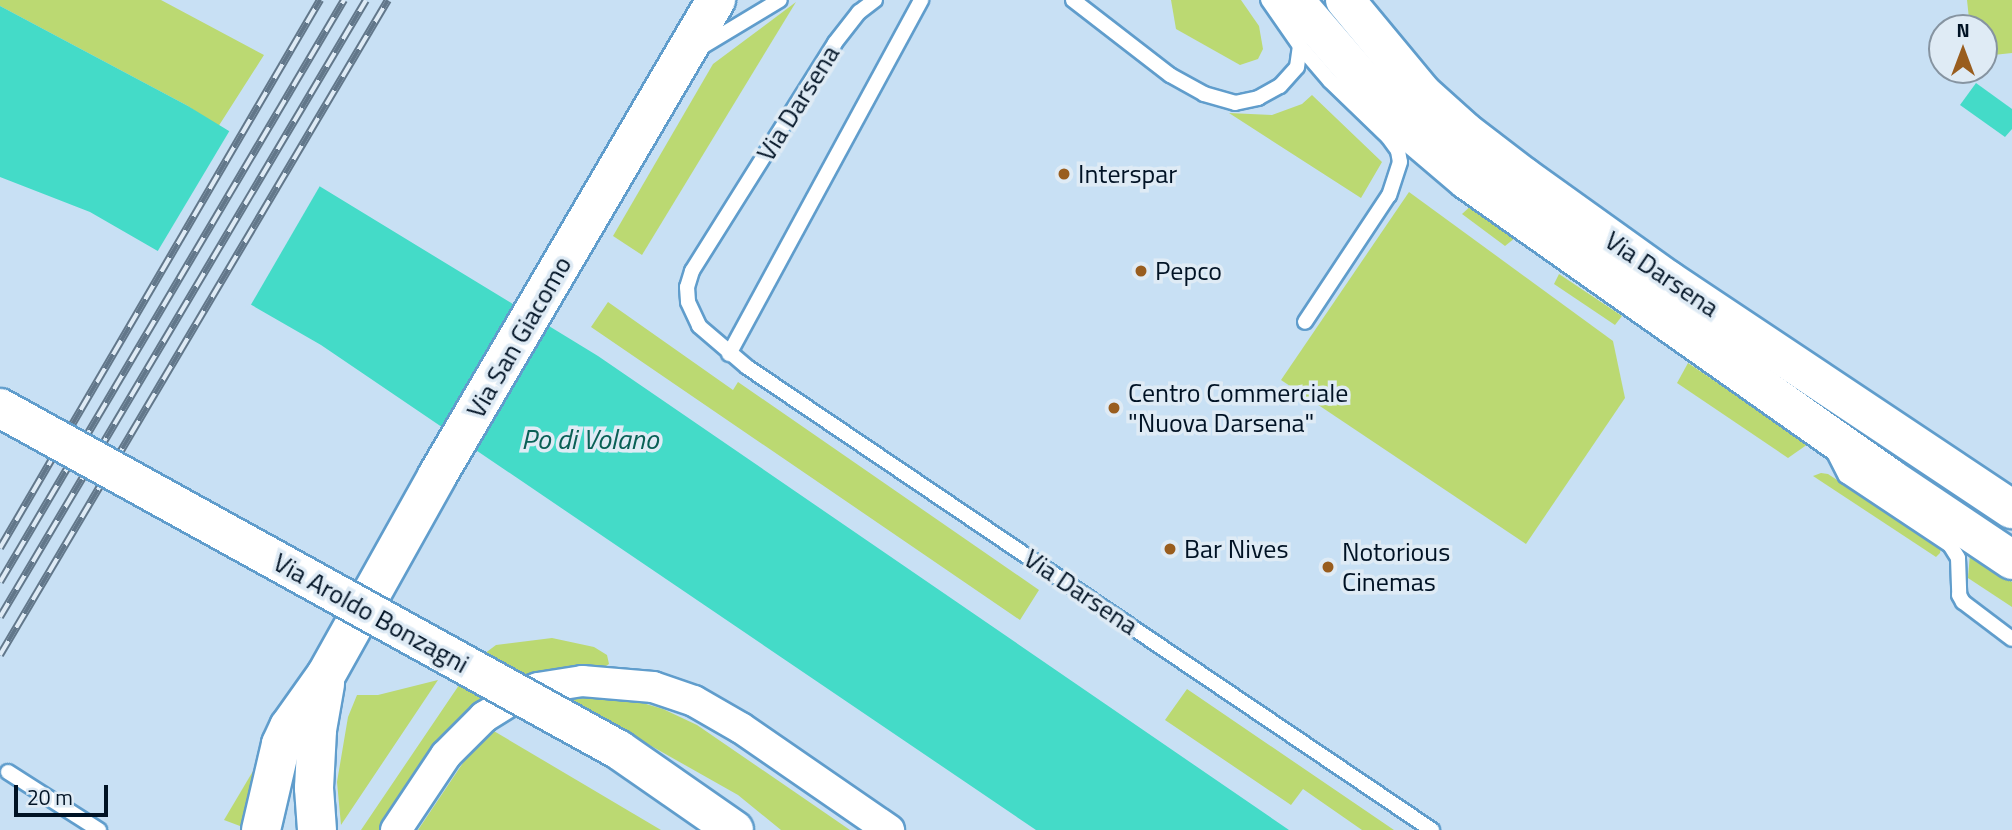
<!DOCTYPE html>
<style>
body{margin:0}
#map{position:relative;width:2012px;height:830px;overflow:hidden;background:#c8e0f4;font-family:"Titillium Web",sans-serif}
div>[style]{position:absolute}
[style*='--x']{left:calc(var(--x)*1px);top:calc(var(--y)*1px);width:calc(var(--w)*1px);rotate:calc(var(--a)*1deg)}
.green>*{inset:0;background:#bbd972}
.water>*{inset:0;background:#44dbc8}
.pier>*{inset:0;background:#c8e0f4}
.roads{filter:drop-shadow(2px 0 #609dcc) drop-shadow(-2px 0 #609dcc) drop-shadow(0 2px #609dcc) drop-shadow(0 -2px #609dcc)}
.lane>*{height:14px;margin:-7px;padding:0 7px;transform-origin:7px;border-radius:7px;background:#fff}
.street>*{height:30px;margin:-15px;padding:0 15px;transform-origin:15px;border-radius:15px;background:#fff}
.secondary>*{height:38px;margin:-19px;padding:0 19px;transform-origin:19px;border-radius:19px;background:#fff}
.rail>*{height:8px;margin-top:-4px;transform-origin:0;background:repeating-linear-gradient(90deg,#dfebf5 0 16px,#62778a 0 32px);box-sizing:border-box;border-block:2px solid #62778a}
.bridges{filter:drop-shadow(2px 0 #609dcc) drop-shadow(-2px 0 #609dcc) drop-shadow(0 2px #609dcc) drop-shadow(0 -2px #609dcc)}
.secondary-bridge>*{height:38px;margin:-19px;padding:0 19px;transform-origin:19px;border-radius:19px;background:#fff}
.dots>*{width:19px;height:19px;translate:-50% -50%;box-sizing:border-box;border:4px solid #dfebf5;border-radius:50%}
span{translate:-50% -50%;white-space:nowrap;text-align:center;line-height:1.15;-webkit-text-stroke:7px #dfebf5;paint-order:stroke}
.street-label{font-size:26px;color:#001224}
.poi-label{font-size:26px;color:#001224}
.left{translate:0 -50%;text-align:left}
.water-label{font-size:28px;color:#096056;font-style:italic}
.north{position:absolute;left:1928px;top:14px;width:70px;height:70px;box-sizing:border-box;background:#dfebf5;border:2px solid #8694a1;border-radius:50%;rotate:0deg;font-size:19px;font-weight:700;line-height:28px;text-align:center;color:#001224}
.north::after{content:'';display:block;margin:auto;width:24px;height:32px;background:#995d1e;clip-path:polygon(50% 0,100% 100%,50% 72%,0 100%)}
.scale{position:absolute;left:14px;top:785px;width:94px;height:32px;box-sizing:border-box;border:4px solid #001224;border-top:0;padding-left:9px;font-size:21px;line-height:24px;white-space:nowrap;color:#001224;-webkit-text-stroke:5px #dfebf5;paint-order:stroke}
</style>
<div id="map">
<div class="green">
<i style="clip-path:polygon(0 0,161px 0,264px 55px,218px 127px,188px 106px,0 6px)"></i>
<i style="clip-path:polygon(1171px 0,1241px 0,1259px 26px,1263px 49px,1258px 59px,1240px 65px,1176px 29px)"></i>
<i style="clip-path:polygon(1967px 0,2012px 0,2012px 53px,1984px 56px,1984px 28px,1970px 28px)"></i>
<i style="clip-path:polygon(796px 2px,642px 255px,613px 236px,713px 64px)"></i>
<i style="clip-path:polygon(1312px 95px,1382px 162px,1361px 198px,1229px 113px,1272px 115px,1302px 104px)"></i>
<i style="clip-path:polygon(1409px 192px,1613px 341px,1625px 398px,1526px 544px,1281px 380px)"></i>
<i style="clip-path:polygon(1473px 204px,1515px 238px,1505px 246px,1462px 214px)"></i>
<i style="clip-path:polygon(1559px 274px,1622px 316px,1615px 325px,1554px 284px)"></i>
<i style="clip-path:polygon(608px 302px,733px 390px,738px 382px,1039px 590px,1020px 620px,591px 327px)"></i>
<i style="clip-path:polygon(1688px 363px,1808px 444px,1788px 458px,1677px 383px)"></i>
<i style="clip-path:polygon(1821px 473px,1828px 474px,1941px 548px,1940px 553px,1936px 557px,1813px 476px)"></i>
<i style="clip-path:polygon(1970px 554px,2012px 582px,2012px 607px,1968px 578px)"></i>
<i style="clip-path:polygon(552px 638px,594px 647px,607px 655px,609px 664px,600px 670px,548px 670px,525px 677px,493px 695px,462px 718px,439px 741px,379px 830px,361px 830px,476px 660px,496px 645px)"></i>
<i style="clip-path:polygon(438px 680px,341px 825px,337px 782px,348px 717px,357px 695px,378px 695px)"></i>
<i style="clip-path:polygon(1187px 689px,1394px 830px,1362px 830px,1303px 789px,1291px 805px,1165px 720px)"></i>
<i style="clip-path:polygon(619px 696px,663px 709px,697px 725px,850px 830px,781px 830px,738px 795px,568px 699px)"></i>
<i style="clip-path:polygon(487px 727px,661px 830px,418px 830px)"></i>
<i style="clip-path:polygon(272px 739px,248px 829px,224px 820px)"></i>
</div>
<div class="water">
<i style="clip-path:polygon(0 6px,188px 106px,598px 356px,1289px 830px,1036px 830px,321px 345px,90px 212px,0 177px)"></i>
<i style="clip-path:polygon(1976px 83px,2012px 109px,2012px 129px,2005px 137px,1960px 105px)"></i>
</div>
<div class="pier">
<i style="clip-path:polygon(230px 130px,321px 184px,249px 308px,156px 254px)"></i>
</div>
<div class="roads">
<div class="lane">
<i style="--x:875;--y:0;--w:20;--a:143"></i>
<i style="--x:859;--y:12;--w:39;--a:128"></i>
<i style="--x:835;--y:43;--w:269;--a:122.1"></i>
<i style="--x:692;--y:271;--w:17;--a:107"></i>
<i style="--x:687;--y:287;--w:15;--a:86"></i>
<i style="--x:688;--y:302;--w:26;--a:65"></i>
<i style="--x:699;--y:326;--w:63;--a:40.5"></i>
<i style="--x:747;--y:367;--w:827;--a:34.06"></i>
<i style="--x:1073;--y:0;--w:123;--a:37.7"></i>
<i style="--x:1170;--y:75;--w:39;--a:29"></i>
<i style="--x:1204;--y:94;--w:32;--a:16"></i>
<i style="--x:1235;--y:103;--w:24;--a:-12"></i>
<i style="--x:1258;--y:98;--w:25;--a:-29"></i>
<i style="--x:1280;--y:86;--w:25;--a:-48"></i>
<i style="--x:1297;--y:67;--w:21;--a:-82"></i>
<i style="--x:1300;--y:46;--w:56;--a:-124.8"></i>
<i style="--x:1300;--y:46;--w:46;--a:49.4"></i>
<i style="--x:1330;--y:81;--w:81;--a:44"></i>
<i style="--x:1388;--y:137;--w:17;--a:54"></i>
<i style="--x:1398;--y:151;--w:11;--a:80"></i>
<i style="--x:1400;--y:162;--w:35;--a:108"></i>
<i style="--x:1389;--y:195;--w:152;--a:123.5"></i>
<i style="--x:700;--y:48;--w:93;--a:-31"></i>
<i style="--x:729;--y:354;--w:403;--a:-61.5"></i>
<i style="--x:1833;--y:451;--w:28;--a:63"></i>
<i style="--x:1846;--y:476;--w:125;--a:33.6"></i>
<i style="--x:1950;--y:545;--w:15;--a:58"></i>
<i style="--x:1958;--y:558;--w:37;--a:88"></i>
<i style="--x:1959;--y:595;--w:8;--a:60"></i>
<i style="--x:1963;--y:602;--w:61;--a:37.1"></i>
<i style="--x:8;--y:772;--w:108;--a:32.5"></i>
</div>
<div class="street">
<i style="--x:396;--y:830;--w:90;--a:-56.3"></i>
<i style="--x:446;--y:755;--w:54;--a:-45"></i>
<i style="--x:484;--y:717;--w:44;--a:-31.9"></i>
<i style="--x:521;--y:694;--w:18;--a:-19"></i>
<i style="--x:538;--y:688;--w:45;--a:-9"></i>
<i style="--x:582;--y:681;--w:71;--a:4.8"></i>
<i style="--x:653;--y:687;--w:43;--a:18.9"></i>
<i style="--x:694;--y:701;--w:54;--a:29.9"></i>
<i style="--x:741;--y:728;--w:180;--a:34.6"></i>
</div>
<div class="secondary">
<i style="--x:1294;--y:0;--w:162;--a:49.2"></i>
<i style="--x:1400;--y:123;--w:88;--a:40.4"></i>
<i style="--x:1467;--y:180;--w:517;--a:35.16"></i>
<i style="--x:1890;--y:478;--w:147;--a:33.9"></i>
<i style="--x:1345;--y:0;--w:121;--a:50.4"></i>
<i style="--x:1422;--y:93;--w:57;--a:42.1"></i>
<i style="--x:1464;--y:131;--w:76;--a:37.5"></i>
<i style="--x:1524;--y:177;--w:177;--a:35.6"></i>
<i style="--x:1668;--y:280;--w:413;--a:33.7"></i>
<i style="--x:261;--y:830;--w:88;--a:-76.9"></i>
<i style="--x:281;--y:744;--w:19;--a:-65"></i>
<i style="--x:289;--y:727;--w:64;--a:-54.6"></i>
<i style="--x:326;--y:675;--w:228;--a:-60.8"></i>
<i style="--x:437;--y:476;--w:552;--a:-59.62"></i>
<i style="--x:317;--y:830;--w:42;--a:-94.1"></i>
<i style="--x:314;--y:788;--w:58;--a:-87"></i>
<i style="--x:317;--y:730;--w:47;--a:-80.1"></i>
</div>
</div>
<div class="rail">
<i style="--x:0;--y:548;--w:635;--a:-59.72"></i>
<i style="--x:0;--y:582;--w:676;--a:-59.41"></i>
<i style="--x:0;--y:617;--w:717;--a:-59.32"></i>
<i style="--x:0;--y:655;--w:761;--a:-59.36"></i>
</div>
<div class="bridges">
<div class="secondary-bridge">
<i style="--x:0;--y:408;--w:707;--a:28.92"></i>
<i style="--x:619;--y:750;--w:140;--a:34.8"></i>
</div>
</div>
<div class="dots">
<i style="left:1064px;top:174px;background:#995d1e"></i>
<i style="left:1141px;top:271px;background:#995d1e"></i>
<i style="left:1114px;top:408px;background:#995d1e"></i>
<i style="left:1170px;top:549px;background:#995d1e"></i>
<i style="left:1328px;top:567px;background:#995d1e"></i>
</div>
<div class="street-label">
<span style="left:798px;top:103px;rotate:-58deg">Via Darsena</span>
<span style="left:1662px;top:274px;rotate:34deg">Via Darsena</span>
<span style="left:519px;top:337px;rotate:-60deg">Via San Giacomo</span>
<span style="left:1081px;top:592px;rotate:34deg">Via Darsena</span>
<span style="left:371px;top:613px;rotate:29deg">Via Aroldo Bonzagni</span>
</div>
<div class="poi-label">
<span class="left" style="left:1078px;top:174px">Interspar</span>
<span class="left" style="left:1155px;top:271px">Pepco</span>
<span class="left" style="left:1128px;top:408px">Centro Commerciale<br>"Nuova Darsena"</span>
<span class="left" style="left:1184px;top:549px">Bar Nives</span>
<span class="left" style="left:1342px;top:567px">Notorious<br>Cinemas</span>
</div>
<div class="water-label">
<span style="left:590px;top:439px">Po di Volano</span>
</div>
<div class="north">N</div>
<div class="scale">20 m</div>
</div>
